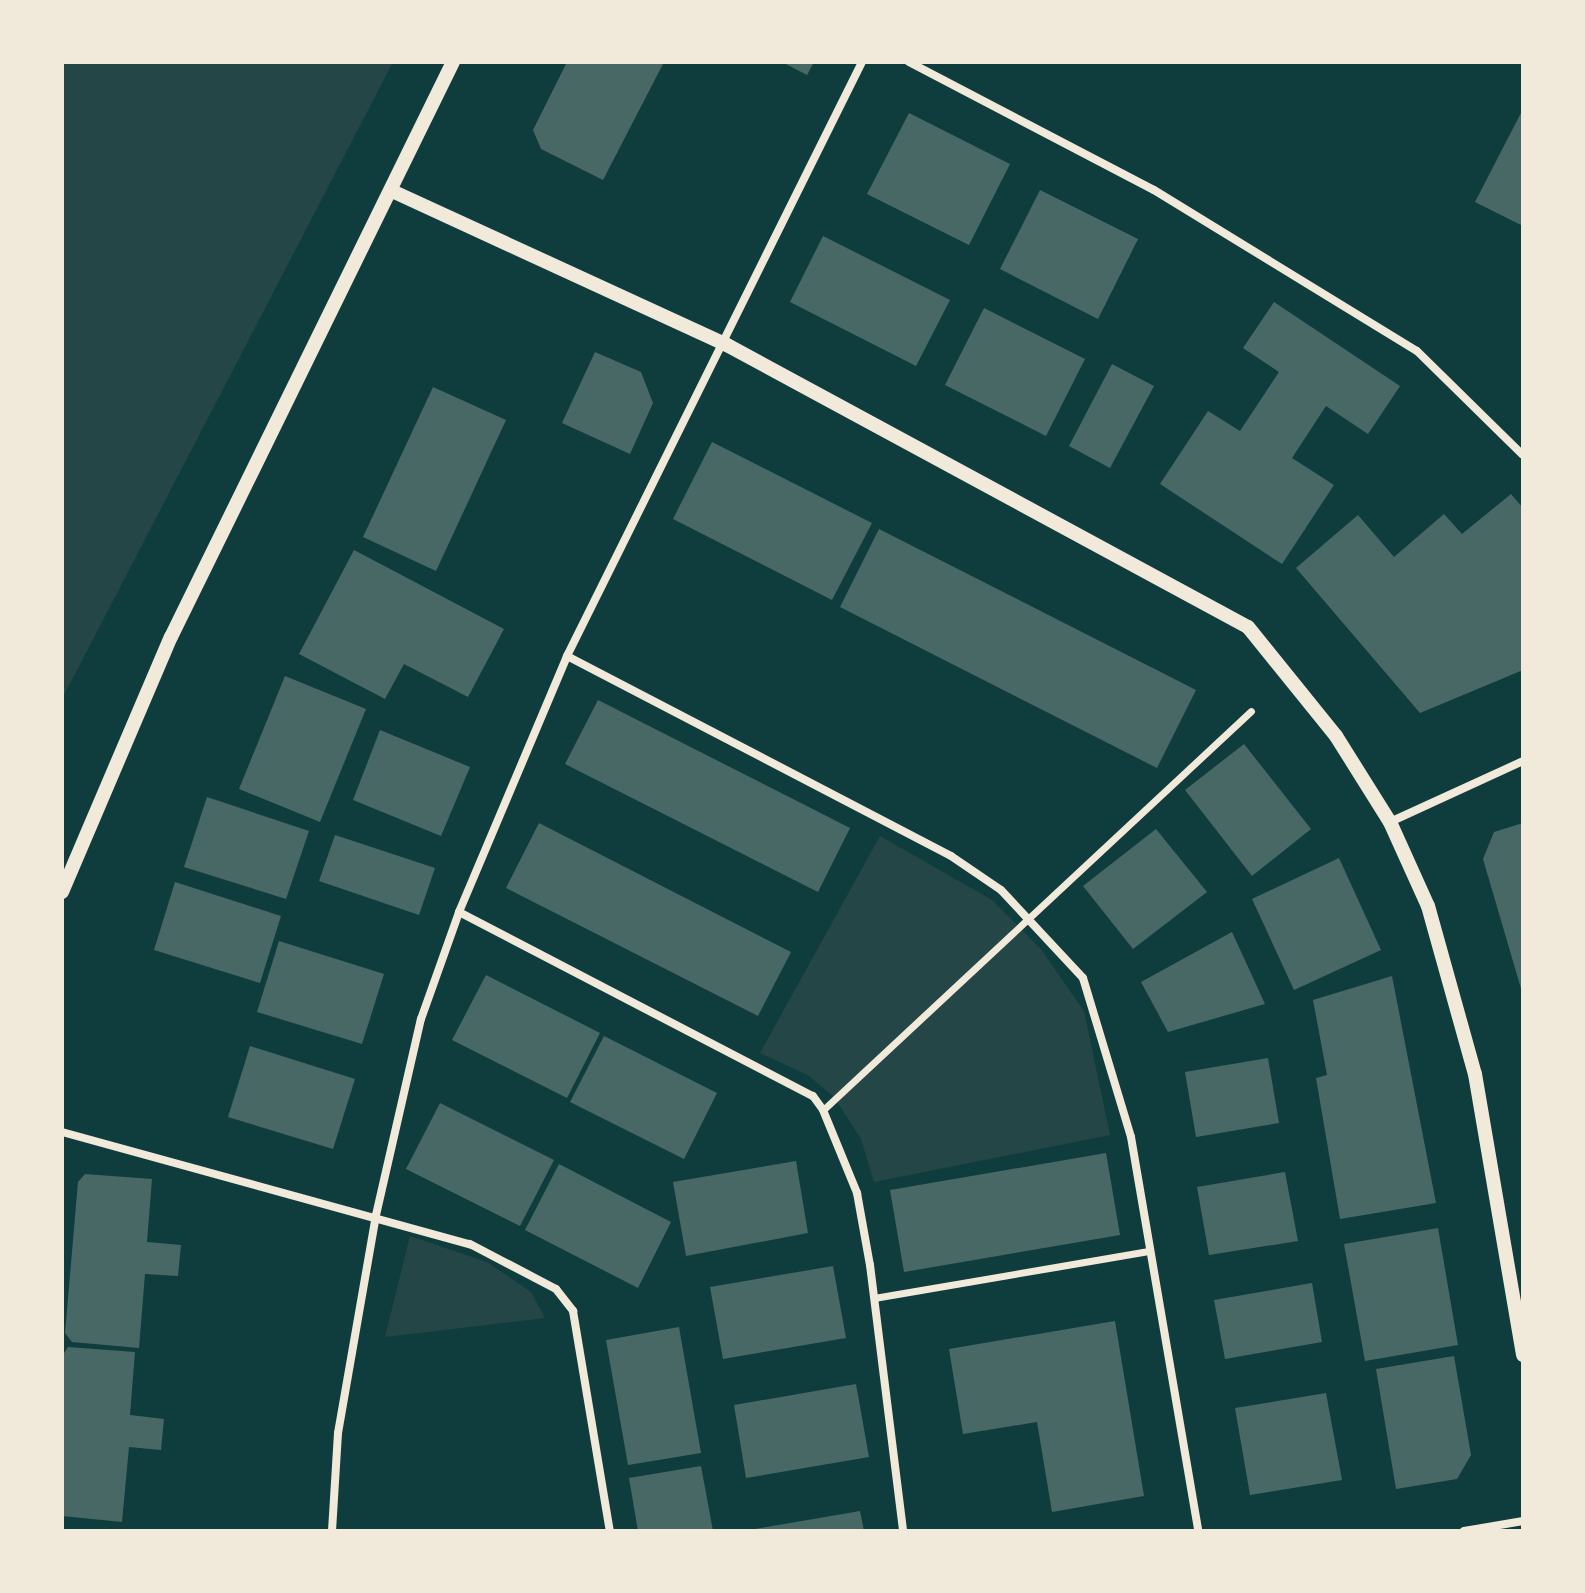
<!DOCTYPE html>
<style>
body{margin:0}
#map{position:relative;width:1585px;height:1593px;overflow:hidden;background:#0f3d3e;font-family:Jost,sans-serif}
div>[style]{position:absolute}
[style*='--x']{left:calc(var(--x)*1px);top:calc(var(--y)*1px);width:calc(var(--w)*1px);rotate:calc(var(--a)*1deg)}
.green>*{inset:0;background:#244646}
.building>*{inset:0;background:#486865}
.pedestrian>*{height:7px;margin:-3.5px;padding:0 3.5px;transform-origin:3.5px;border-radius:3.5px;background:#f1e9da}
.minor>*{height:8px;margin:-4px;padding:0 4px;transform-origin:4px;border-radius:4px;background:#f1e9da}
.tertiary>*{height:14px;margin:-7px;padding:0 7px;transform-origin:7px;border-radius:7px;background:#f1e9da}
span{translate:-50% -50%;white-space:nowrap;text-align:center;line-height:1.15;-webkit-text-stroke:7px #f1e9da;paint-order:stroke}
.frame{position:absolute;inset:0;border:64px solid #f1e9da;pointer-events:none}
</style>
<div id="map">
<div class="green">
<i style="clip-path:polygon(62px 62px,393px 62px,62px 699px)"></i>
<i style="clip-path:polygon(880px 836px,992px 900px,1040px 948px,1084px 1011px,1110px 1135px,874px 1182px,861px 1139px,834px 1097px,808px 1075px,760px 1053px)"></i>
<i style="clip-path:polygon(410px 1236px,487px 1262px,531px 1292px,545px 1318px,385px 1337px)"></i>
</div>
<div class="building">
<i style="clip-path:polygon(567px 62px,664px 62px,603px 180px,541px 149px,533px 130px)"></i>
<i style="clip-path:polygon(782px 62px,814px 62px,807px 75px)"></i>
<i style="clip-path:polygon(1523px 109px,1523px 226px,1475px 202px)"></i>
<i style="clip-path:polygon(909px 113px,1010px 164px,969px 245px,867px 194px)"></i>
<i style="clip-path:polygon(1040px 190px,1138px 239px,1098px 319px,1000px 269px)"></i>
<i style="clip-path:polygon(823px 236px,950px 300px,916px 366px,790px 302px)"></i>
<i style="clip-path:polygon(1274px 302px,1400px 386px,1368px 434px,1326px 406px,1292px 458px,1334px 485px,1282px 564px,1160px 484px,1208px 411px,1240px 431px,1279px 372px,1243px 348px)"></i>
<i style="clip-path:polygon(984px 308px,1085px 359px,1046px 436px,945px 385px)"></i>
<i style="clip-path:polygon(595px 352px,641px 372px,653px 403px,630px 454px,562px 423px)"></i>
<i style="clip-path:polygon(1112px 364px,1154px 386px,1110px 468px,1069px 446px)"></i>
<i style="clip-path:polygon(433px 387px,506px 420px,436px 571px,363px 537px)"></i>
<i style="clip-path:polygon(712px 442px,872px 523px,832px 600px,673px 519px)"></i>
<i style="clip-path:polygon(1511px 494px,1523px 508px,1523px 670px,1420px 713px,1296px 568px,1358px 515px,1394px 557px,1444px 514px,1462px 534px)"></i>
<i style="clip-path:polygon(879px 529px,1196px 690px,1157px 768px,840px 607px)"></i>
<i style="clip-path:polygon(354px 550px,504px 629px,468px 697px,404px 664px,385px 699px,299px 654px)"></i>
<i style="clip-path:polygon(285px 676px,366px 709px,320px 822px,239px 789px)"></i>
<i style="clip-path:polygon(598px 700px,850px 828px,818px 892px,565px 764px)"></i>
<i style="clip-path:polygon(380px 730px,470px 767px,441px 836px,353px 800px)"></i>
<i style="clip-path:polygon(1244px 744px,1311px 829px,1252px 876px,1185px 790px)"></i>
<i style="clip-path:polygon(207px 797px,309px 831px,286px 899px,184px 867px)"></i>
<i style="clip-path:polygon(539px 823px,791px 952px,758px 1016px,506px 888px)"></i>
<i style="clip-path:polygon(1523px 823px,1523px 991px,1522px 992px,1483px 859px,1494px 832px)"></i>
<i style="clip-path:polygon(1156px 829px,1207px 892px,1133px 949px,1083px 886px)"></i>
<i style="clip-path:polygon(335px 835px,435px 868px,419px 915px,319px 881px)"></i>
<i style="clip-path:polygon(1339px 858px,1381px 950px,1294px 990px,1252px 899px)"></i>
<i style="clip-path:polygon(175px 882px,281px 916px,260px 983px,154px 950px)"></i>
<i style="clip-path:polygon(1232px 932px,1265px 1004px,1168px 1032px,1141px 982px)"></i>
<i style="clip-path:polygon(279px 941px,384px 974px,362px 1044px,257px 1012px)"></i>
<i style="clip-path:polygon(486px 975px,600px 1033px,567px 1098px,452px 1040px)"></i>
<i style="clip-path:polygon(1392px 976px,1436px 1203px,1340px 1219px,1316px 1078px,1327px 1075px,1313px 1000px)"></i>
<i style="clip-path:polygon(604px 1036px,717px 1093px,684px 1159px,570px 1102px)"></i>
<i style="clip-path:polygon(250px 1046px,355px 1079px,333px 1149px,228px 1117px)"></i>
<i style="clip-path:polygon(1268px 1058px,1279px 1123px,1196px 1137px,1185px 1072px)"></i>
<i style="clip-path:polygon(440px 1103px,554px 1160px,520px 1226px,406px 1169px)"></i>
<i style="clip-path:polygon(1106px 1153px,1120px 1235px,904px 1272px,890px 1190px)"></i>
<i style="clip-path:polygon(796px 1161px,808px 1233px,686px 1256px,673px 1182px)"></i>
<i style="clip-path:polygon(559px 1164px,671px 1222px,638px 1288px,525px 1230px)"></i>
<i style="clip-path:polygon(1285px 1172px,1298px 1241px,1209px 1255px,1197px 1187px)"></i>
<i style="clip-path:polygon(85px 1174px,152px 1179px,147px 1242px,181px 1245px,178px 1276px,145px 1274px,139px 1348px,72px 1342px,65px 1333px,78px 1182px)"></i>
<i style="clip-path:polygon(1438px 1228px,1458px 1345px,1365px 1361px,1344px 1244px)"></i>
<i style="clip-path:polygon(833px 1266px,846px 1338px,723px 1359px,710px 1287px)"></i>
<i style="clip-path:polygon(1312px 1283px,1322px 1342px,1225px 1359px,1214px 1300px)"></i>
<i style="clip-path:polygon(1115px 1321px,1144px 1496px,1052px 1512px,1037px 1422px,963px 1434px,949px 1349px)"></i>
<i style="clip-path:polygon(679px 1327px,701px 1453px,628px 1465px,606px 1340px)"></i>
<i style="clip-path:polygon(68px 1347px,135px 1352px,130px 1415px,164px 1419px,161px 1450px,129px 1447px,122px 1522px,62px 1516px,62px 1356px)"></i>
<i style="clip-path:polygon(1454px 1356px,1471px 1455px,1457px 1479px,1396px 1489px,1376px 1369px)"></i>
<i style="clip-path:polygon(856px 1384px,869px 1457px,746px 1478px,734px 1405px)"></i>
<i style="clip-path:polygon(1326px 1393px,1342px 1480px,1250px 1495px,1235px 1408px)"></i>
<i style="clip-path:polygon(701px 1466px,713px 1531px,638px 1531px,629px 1478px)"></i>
<i style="clip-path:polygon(860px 1511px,864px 1531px,755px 1531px,755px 1529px)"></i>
</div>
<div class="pedestrian">
<i style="--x:823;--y:1110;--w:585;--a:-42.99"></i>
<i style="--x:874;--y:1298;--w:280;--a:-9.7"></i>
</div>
<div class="minor">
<i style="--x:909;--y:62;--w:276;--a:27.6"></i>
<i style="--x:1154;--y:190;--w:308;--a:31.5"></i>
<i style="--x:1417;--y:351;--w:148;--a:44.5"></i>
<i style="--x:567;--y:656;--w:433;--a:27.5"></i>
<i style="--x:951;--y:856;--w:60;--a:34.2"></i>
<i style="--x:1001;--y:890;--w:120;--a:47"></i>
<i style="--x:1083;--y:978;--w:166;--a:73.2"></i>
<i style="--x:1131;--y:1137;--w:400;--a:80.3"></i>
<i style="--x:1390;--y:822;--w:146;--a:-24.6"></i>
<i style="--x:459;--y:912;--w:399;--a:27.5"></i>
<i style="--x:813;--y:1096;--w:17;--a:54"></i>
<i style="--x:823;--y:1110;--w:90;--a:67.7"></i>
<i style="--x:857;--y:1193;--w:73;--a:79.8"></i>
<i style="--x:870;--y:1265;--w:268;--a:82.9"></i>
<i style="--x:62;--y:1132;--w:423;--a:15.4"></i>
<i style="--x:470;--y:1244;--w:97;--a:27.6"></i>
<i style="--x:556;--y:1289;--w:28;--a:52"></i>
<i style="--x:573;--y:1311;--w:223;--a:80.5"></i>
<i style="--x:332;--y:1531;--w:98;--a:-86.5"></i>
<i style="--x:338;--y:1433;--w:221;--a:-80.1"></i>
<i style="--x:376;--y:1215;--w:201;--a:-77.1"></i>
<i style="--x:421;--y:1019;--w:114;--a:-70.4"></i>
<i style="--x:459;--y:912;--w:278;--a:-67.1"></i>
<i style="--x:567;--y:656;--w:663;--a:-63.59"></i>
<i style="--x:1464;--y:1531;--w:60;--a:-9.6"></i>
</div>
<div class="tertiary">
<i style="--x:392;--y:191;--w:369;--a:24.7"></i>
<i style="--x:727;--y:345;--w:592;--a:28.43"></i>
<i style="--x:1248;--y:627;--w:140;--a:51.1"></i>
<i style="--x:1336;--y:736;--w:102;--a:57.9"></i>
<i style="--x:1390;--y:822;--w:92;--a:65.7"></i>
<i style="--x:1428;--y:906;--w:174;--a:74.4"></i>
<i style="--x:1475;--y:1074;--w:285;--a:80.3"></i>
<i style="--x:62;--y:892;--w:277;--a:-66.9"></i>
<i style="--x:171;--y:637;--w:640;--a:-63.88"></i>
</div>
<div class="frame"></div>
</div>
